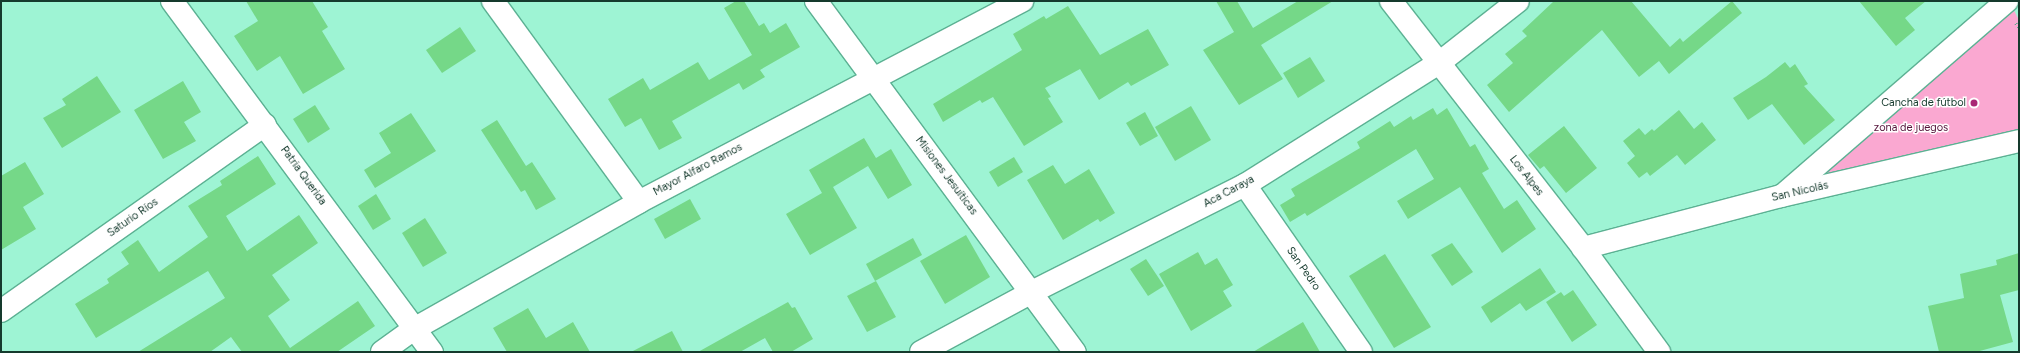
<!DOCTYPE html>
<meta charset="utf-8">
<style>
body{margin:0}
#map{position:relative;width:2020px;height:353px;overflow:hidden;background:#9ef4d4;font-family:Figtree,sans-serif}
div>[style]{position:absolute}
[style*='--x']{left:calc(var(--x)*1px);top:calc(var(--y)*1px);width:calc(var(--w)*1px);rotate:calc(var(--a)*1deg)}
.green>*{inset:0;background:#faa8d1}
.building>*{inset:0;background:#75d888}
.path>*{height:2.5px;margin-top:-1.25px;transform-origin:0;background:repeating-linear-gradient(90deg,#65a78f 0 1px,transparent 0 4px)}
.roads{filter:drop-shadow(1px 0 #5cb193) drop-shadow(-1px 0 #5cb193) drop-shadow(0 1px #5cb193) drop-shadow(0 -1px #5cb193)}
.minor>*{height:22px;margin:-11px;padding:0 11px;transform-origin:11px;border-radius:11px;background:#fff}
.dots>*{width:11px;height:11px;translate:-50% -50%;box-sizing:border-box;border:2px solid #fff;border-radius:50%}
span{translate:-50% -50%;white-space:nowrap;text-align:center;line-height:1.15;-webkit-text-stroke:3px #fff;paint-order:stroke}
.poi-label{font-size:11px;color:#153a2d}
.right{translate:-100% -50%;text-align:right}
.park-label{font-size:11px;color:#541239}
.street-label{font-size:11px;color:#153a2d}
.frame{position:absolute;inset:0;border:2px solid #153a2d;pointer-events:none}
</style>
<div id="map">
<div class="green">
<i style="clip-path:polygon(2010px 3px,2019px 20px,2019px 136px,1793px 191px)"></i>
</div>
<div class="building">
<i style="clip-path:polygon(246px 1px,312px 1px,328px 27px,322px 31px,345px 69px,303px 94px,280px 56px,257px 71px,234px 36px,258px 21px)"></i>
<i style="clip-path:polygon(736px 1px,744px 1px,759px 26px,764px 23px,770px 33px,786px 23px,800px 47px,760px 70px,765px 77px,743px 90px,739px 83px,672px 121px,682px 138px,659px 150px,641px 118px,625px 127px,608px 99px,643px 78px,650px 90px,698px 62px,709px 80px,752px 55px,724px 8px)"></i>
<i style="clip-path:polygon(1216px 1px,1237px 1px,1253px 28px,1298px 1px,1333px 1px,1261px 45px,1283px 79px,1239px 105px,1203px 50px,1234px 32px)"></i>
<i style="clip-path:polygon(1554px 1px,1631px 1px,1670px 47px,1680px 38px,1683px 42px,1732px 1px,1742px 13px,1669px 74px,1659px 61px,1639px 77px,1602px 30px,1509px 112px,1487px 85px,1513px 63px,1505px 54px,1527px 36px,1522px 31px)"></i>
<i style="clip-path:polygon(1859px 1px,1926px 1px,1905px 18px,1915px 30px,1896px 46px)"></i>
<i style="clip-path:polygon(1068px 6px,1100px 55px,1148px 29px,1169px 65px,1131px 86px,1128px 82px,1099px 100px,1080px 69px,1045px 88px,1051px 97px,1048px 98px,1063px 122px,1024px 146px,993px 97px,982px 103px,980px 100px,943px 122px,933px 104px,1022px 50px,1013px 34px,1044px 16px,1046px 19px)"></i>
<i style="clip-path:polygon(460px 27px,476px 51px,442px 73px,426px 50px)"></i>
<i style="clip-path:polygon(1310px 57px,1325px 81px,1298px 98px,1283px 73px)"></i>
<i style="clip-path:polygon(1785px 62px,1790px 68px,1795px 64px,1808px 84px,1804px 86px,1835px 120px,1804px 145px,1772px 104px,1748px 120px,1733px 98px,1766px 77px)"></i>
<i style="clip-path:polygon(97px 76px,121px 112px,62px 148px,43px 118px,66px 105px,62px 99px)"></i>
<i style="clip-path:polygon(183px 81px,201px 112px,184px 122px,196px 141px,163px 159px,134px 110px)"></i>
<i style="clip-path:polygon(315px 105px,330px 129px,308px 143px,293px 119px)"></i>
<i style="clip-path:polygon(1191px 106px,1211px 140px,1175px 161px,1155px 127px)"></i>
<i style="clip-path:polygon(1433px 108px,1437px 115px,1447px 108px,1470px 147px,1475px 144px,1489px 169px,1482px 173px,1504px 209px,1517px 200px,1536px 229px,1502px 253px,1460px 187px,1408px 219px,1397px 201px,1434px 179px,1416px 149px,1307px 216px,1305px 213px,1290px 222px,1280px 205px,1295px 196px,1291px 189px,1360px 148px,1357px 142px,1390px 121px,1394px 127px,1411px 116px,1413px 120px)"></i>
<i style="clip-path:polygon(1679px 110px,1694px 129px,1702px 122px,1716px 140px,1685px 165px,1677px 155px,1650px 176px,1647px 172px,1639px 178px,1627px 163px,1635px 156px,1623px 141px,1639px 128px,1645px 135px,1652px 129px,1654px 131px)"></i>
<i style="clip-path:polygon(1145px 112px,1158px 136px,1140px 146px,1126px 123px)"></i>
<i style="clip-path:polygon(411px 113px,436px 151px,375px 188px,364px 170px,391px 153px,379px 133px)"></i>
<i style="clip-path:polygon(497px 120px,526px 166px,532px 162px,556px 199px,536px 210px,525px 190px,521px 192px,481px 130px)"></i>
<i style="clip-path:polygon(1564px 126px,1597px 168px,1566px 193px,1544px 166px,1540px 169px,1528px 155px)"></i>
<i style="clip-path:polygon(864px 138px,876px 158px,891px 149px,912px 185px,888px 199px,868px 166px,833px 187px,857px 228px,810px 255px,786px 214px,822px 193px,809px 170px)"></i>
<i style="clip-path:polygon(258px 156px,276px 184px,226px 216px,247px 251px,299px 215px,318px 243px,272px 275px,290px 300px,268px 316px,290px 348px,358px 301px,375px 326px,337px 352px,242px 352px,231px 337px,210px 352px,138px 352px,225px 298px,208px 271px,96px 338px,75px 304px,109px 283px,107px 279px,129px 264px,121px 252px,138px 240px,159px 272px,208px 237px,188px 206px,222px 185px,220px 181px)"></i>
<i style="clip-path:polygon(1014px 157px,1023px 172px,998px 187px,989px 172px)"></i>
<i style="clip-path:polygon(25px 162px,44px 194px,23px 207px,36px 229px,1px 250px,1px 176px)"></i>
<i style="clip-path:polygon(1053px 165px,1065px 184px,1089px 169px,1115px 213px,1100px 222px,1098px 219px,1063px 240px,1027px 180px)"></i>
<i style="clip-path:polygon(376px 194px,391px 219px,373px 230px,358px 206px)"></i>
<i style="clip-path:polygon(690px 199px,701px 219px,665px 239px,654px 219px)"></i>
<i style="clip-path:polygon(425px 218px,447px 253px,423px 267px,402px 233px)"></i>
<i style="clip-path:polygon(966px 235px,990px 277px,945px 304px,920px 261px)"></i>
<i style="clip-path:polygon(913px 238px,922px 255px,875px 281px,866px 264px)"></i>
<i style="clip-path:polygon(1452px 243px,1473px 272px,1452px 286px,1431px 255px)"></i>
<i style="clip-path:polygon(1198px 252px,1205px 265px,1217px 258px,1233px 285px,1223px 291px,1232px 306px,1191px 331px,1159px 274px)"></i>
<i style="clip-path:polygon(2019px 253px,2019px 290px,2000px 295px,2013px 342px,1976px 352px,1939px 352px,1928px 306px,1964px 298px,1960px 274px,1997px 265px,1996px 260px)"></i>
<i style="clip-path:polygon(1385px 254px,1431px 327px,1394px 348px,1349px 276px)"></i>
<i style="clip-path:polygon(1146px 259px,1164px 286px,1148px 296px,1130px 269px)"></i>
<i style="clip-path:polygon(1540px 268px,1556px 292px,1526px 311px,1520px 303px,1491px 323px,1481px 307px)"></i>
<i style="clip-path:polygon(876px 281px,896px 317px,867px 332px,847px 296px)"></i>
<i style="clip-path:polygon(1573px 290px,1597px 325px,1572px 342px,1546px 302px,1561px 292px,1564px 296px)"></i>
<i style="clip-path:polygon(788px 302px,792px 308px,795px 307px,813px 339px,791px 352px,773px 352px,765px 338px,740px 352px,698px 352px)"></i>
<i style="clip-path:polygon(528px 308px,546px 338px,573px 322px,590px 352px,507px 352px,493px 328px)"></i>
<i style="clip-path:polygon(1303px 322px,1320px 352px,1253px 352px)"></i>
<i style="clip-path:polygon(672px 331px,683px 352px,631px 352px)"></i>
</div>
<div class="path">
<i style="--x:2016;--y:23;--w:6;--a:59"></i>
</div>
<div class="roads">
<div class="minor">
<i style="--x:172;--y:1;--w:437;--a:53.5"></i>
<i style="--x:493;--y:1;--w:248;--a:54"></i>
<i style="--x:816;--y:1;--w:436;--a:53.6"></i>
<i style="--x:1391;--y:1;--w:313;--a:52.1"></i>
<i style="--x:1583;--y:248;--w:129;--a:53.8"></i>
<i style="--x:1245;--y:185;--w:203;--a:55.2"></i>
<i style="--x:1784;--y:194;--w:295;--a:-40.9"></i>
<i style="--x:1583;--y:248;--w:205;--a:-14.7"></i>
<i style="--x:1781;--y:196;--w:244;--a:-13"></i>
<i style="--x:1;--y:311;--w:323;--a:-35.2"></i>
<i style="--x:382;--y:352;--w:39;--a:-36"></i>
<i style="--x:414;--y:329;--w:258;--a:-29.4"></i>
<i style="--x:639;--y:202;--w:433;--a:-27.7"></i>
<i style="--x:921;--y:352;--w:126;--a:-28.4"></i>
<i style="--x:1032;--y:292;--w:238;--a:-26.7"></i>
<i style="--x:1245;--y:185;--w:229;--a:-32.2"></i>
<i style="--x:1439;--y:63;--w:100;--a:-38.1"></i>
</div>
</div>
<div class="dots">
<i style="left:1974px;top:103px;background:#a92876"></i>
</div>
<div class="poi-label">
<span class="right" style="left:1966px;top:103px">Cancha de fútbol</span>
</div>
<div class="park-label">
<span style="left:1911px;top:128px">zona de juegos</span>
</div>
<div class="street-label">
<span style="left:698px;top:170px;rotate:-28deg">Mayor Alfaro Ramos</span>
<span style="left:303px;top:176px;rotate:54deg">Patria Querida</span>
<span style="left:946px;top:176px;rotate:53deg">Misiones Jesuíticas</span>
<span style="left:1526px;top:176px;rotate:52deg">Los Alpes</span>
<span style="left:1229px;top:192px;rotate:-28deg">Aca Caraya</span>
<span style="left:1800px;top:192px;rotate:-13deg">San Nicolás</span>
<span style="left:133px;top:218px;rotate:-35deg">Saturio Ríos</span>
<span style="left:1303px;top:269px;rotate:55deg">San Pedro</span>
</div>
<div class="frame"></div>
</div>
